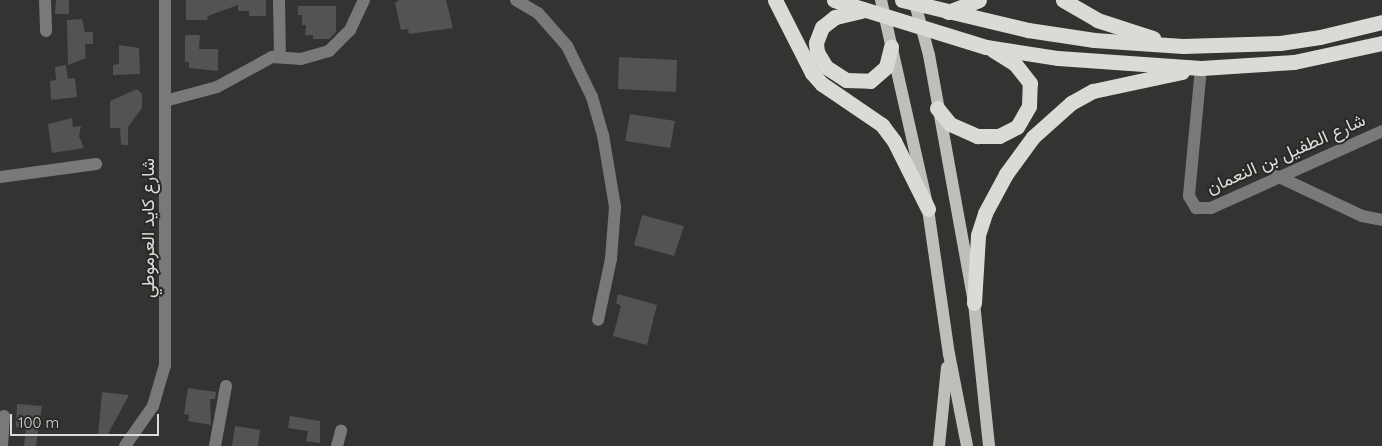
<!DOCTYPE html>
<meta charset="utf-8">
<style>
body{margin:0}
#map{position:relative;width:1382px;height:446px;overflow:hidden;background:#313430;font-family:Quicksand,Vazirmatn,sans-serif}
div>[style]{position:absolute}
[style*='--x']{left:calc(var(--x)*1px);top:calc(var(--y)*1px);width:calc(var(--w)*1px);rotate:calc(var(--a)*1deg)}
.building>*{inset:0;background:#515450}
.minor>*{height:12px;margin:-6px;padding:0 6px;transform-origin:6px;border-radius:6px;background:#787978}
.major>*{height:12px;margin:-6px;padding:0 6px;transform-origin:6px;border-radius:6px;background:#bdbfbb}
.highway>*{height:15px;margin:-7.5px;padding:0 7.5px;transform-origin:7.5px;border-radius:7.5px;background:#d8dbd6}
span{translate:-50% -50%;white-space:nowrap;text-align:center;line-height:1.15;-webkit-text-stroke:4px #272a26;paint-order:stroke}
.street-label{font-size:18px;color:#dbddda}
.scale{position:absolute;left:10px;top:414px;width:149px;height:22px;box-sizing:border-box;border:2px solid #dbddda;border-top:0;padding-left:6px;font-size:15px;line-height:18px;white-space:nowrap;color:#dbddda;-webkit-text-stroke:4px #272a26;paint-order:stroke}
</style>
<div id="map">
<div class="building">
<i style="clip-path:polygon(56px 0,69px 0,69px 14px,55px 14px)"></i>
<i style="clip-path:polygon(186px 0,266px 0,266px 16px,249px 16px,249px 11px,238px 11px,238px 5px,208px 16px,207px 20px,186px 20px)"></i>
<i style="clip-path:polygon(399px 0,446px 0,453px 28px,409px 34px,408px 29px,401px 30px,395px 3px)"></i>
<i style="clip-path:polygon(298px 6px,336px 6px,336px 32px,329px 39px,313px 39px,313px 35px,305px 35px,306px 25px,302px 25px,302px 15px,298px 15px)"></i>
<i style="clip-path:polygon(82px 19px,85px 32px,93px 32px,93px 44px,85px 44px,86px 58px,68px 65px,67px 20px)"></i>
<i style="clip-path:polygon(185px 35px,200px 35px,199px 49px,218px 49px,218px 71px,189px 68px,189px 62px,185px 62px)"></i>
<i style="clip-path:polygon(119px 45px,139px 48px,140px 74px,113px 75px,113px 65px,119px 64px)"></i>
<i style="clip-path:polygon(619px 57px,677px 60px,676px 92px,618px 89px)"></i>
<i style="clip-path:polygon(66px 65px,68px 79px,75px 78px,77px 97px,51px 100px,50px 81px,56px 80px,55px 67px)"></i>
<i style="clip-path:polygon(137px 89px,142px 94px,142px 108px,128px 127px,128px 145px,121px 145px,120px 128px,110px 128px,110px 101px)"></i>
<i style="clip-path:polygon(630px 114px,675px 121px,670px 148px,625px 141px)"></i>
<i style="clip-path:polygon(72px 118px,73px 127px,81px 126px,79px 136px,84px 148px,52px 153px,48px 124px)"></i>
<i style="clip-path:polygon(642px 215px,684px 226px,674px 256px,634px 245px)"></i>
<i style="clip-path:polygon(618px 294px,657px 305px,647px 345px,613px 336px,621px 306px,616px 303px)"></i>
<i style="clip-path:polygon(188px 388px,216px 392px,215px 399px,210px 399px,211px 425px,188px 421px,189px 415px,184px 414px)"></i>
<i style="clip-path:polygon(102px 392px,129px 395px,107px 436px,98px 435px)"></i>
<i style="clip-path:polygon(17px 404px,42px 406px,36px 446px,24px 446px,26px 427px,16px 427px)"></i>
<i style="clip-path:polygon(290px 416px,320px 421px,320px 443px,306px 441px,308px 431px,288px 428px)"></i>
<i style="clip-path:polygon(235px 426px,260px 430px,258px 446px,232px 446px)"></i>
</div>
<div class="minor">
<i style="--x:45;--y:0;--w:31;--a:88"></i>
<i style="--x:279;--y:0;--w:56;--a:89"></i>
<i style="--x:516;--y:0;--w:26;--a:31"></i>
<i style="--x:538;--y:13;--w:44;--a:48.7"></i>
<i style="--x:567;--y:46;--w:57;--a:63.9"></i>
<i style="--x:592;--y:97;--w:40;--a:74"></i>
<i style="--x:603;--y:135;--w:73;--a:80.5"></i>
<i style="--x:615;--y:207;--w:52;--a:94.4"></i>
<i style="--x:611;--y:259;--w:62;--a:102"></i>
<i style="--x:1201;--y:68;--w:129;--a:95.4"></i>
<i style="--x:1189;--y:196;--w:14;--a:60"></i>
<i style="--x:1196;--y:208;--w:15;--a:0"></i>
<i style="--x:1211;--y:208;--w:188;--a:-24.2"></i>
<i style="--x:165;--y:101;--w:54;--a:-15.1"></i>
<i style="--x:217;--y:87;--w:63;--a:-28.6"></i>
<i style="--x:272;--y:57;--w:29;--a:4"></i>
<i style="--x:301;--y:59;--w:29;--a:-16"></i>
<i style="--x:329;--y:51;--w:30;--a:-45"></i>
<i style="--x:350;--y:30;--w:33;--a:-65"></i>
<i style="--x:1277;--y:176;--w:94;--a:25.2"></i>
<i style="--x:1362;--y:216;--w:20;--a:11"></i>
<i style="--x:0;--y:177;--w:97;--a:-7.7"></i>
<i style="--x:2;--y:446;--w:30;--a:-86"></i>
<i style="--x:125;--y:446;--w:49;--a:-55"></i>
<i style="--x:153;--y:406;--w:43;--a:-73.7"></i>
<i style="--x:165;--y:365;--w:365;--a:-90"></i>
<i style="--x:215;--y:446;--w:61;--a:-79.6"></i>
<i style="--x:337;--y:446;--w:16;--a:-75"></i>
</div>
<div class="major">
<i style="--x:881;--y:0;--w:214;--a:77.3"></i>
<i style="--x:928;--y:209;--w:147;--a:81.8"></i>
<i style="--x:949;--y:354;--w:94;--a:78.9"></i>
<i style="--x:914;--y:0;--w:57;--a:74.7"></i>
<i style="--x:929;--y:55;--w:252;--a:79.7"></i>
<i style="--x:974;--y:303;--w:144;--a:84"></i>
<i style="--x:939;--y:446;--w:79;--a:-84.2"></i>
</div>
<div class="highway">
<i style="--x:775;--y:0;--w:82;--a:63.1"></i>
<i style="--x:812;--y:73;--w:15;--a:48"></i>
<i style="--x:822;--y:84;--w:73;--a:34.3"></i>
<i style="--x:882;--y:125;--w:20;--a:53"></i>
<i style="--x:894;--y:141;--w:76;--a:63.4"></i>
<i style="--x:834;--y:0;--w:159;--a:17.2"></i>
<i style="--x:986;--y:47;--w:73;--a:8.7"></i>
<i style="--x:1058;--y:58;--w:143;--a:4"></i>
<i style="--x:1201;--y:68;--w:93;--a:-3.7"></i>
<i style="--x:1294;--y:62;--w:90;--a:-12.2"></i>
<i style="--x:902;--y:0;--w:130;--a:13.4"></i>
<i style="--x:1028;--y:30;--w:67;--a:8.6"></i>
<i style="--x:1094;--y:40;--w:89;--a:3.9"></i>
<i style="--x:1183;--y:46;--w:97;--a:-1.8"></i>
<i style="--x:1280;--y:43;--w:40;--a:-8.5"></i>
<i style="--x:1320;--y:37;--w:64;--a:-13.6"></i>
<i style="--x:1063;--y:0;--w:39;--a:30"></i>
<i style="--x:1097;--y:20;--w:59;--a:17.8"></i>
<i style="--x:861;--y:11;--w:27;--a:167"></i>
<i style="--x:835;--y:17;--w:16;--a:142"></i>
<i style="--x:822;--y:27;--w:17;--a:111"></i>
<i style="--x:816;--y:43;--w:9;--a:84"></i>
<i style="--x:817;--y:52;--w:17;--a:59"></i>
<i style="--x:826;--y:67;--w:24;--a:33"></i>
<i style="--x:846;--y:80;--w:24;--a:2"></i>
<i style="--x:870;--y:81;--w:21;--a:-41"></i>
<i style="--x:886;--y:67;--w:21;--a:-76"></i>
<i style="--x:948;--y:12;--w:33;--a:-21"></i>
<i style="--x:937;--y:108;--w:21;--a:51"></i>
<i style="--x:950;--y:124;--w:30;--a:24"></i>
<i style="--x:977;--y:136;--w:22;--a:0"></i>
<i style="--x:999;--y:136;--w:20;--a:-27"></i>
<i style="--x:1017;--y:127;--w:24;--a:-60"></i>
<i style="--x:1029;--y:106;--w:23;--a:-88"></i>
<i style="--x:1030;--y:83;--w:24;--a:-128"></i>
<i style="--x:1015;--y:64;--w:25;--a:-148"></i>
<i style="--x:974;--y:303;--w:68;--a:-86.6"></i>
<i style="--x:978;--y:235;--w:23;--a:-72"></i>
<i style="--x:985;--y:213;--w:44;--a:-61.7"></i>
<i style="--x:1006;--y:174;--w:46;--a:-53.9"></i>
<i style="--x:1033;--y:137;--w:51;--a:-41.8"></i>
<i style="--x:1071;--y:103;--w:25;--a:-29"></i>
<i style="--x:1093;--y:91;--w:91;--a:-12.1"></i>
</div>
<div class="street-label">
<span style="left:1286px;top:154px;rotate:-24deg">شارع الطفيل بن النعمان</span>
<span style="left:148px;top:228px;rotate:-90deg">شارع كايد العرموطي</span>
</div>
<div class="scale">100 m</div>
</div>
